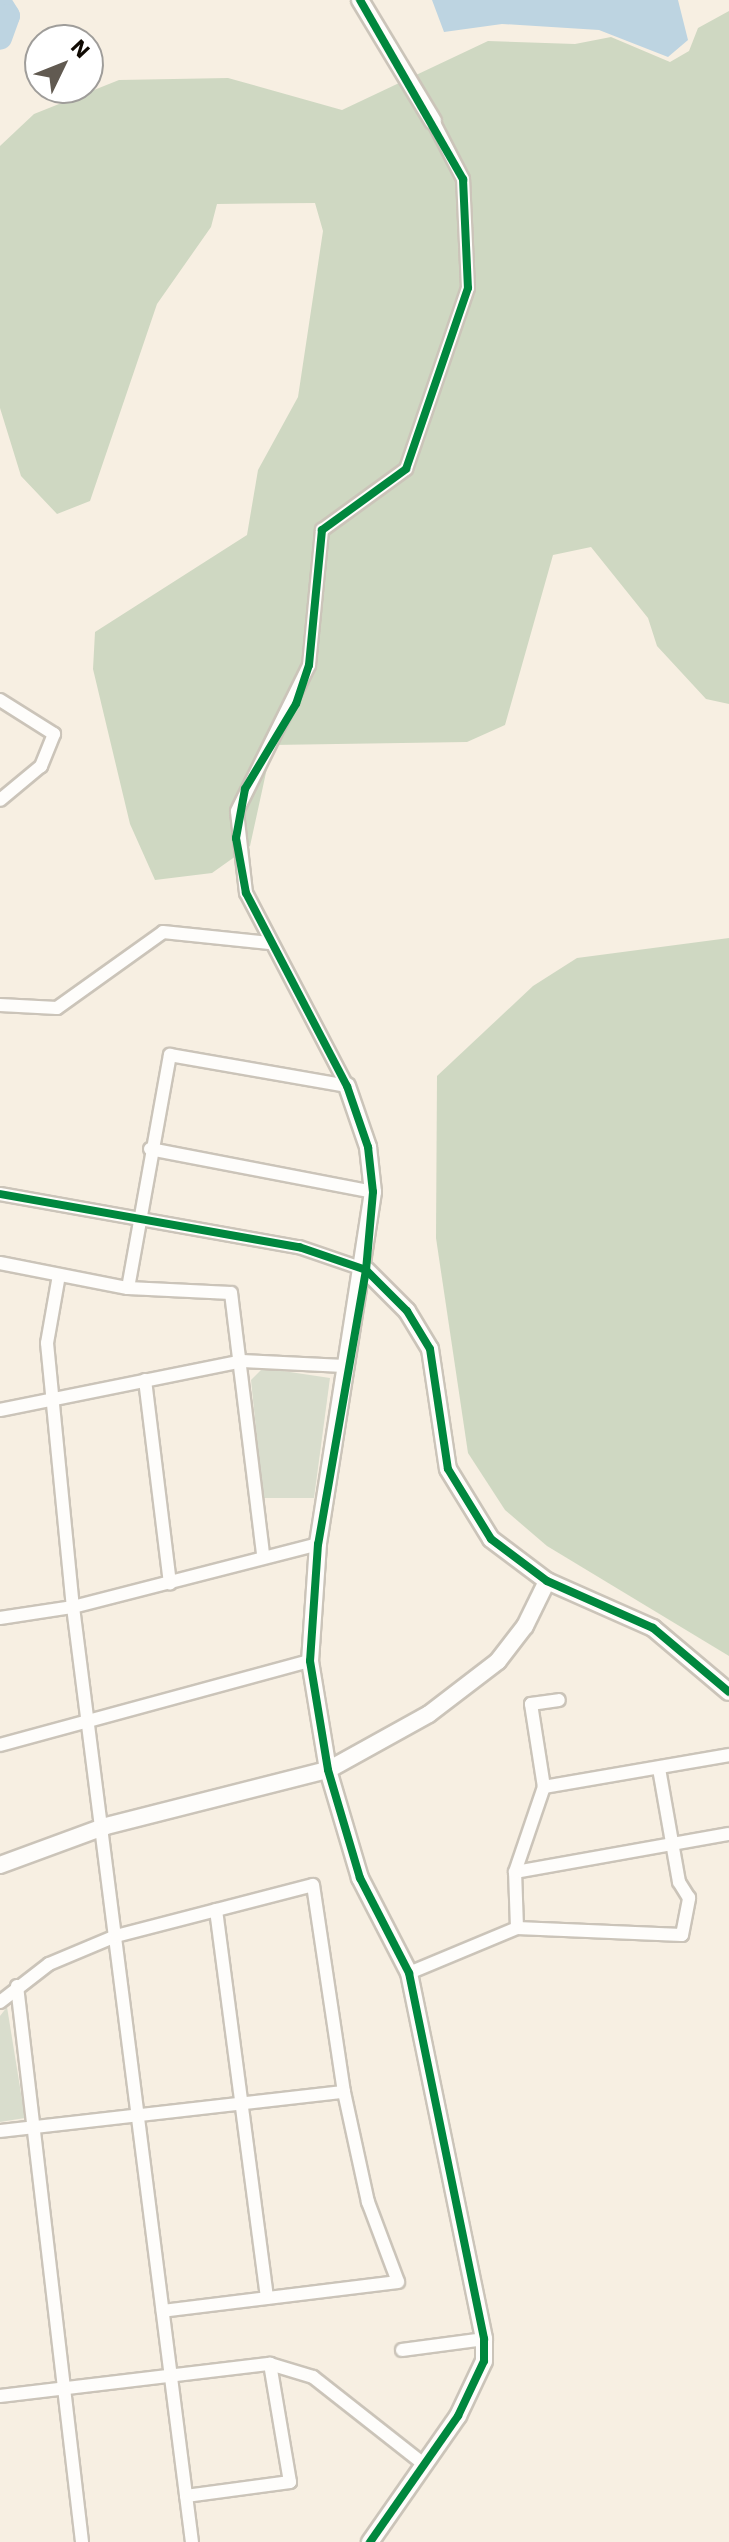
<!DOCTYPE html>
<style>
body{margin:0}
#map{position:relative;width:729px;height:2542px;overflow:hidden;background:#f7efe2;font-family:"Work Sans",sans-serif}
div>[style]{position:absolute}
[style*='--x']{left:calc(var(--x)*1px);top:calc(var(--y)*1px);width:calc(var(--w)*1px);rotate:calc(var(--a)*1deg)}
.green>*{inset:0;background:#d9ddcd}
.forest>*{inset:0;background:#cfd8c2}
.water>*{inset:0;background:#bdd4e1}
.river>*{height:24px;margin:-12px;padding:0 12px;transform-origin:12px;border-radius:12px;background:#bdd4e1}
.roads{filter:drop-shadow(2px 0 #cbc4b9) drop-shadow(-2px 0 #cbc4b9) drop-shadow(0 2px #cbc4b9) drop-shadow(0 -2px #cbc4b9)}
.street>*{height:12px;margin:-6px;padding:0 6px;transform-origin:6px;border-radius:6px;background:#fefdfb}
.secondary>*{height:16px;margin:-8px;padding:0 8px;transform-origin:8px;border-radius:8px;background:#fefdfb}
.cycleway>*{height:8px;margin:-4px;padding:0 4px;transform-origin:4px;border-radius:4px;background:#00873e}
span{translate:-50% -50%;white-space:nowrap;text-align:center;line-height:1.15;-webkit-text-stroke:8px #fff;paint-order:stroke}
.north{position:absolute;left:24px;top:24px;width:80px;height:80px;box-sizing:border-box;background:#fff;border:2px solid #9f9d9a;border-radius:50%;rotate:47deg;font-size:22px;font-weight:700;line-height:32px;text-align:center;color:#100a03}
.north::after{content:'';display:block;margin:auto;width:28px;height:36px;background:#615a51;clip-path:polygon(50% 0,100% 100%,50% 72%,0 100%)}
</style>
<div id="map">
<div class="green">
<i style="clip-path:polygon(263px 1368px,330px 1378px,314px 1498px,263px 1498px,251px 1380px)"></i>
<i style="clip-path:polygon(7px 2007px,25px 2118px,0 2122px,0 2016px)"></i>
</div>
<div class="forest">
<i style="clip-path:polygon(729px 11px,729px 704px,706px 699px,657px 646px,648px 618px,591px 547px,553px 555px,505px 725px,467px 742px,272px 745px,250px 846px,212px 873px,155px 880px,130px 824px,93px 669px,95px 632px,247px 535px,258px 470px,298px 397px,323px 231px,315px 203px,217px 204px,211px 227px,157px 304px,90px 501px,57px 514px,21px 476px,0 408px,0 146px,34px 114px,119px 80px,228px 78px,342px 110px,488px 41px,575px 44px,611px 37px,670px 62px,689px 51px,698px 28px)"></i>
<i style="clip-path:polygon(729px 938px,729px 1656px,547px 1546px,505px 1510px,468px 1453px,436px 1238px,437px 1076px,533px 986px,577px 958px)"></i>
</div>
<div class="water">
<i style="clip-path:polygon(432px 0,678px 0,688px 40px,668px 57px,599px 30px,502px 24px,444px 32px)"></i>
</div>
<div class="river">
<i style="--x:0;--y:3;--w:15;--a:58"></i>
<i style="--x:8;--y:16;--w:23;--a:110"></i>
</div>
<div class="roads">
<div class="street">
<i style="--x:0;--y:700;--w:64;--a:32.2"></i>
<i style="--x:54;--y:734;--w:35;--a:112"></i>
<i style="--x:41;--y:766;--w:53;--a:140.3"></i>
<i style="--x:0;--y:1005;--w:57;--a:3"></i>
<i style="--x:57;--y:1008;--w:130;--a:-35.6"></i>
<i style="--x:163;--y:932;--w:107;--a:5.9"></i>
<i style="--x:347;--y:1086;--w:218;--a:-117.6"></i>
<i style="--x:246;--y:893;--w:82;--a:-96.3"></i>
<i style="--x:237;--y:811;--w:163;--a:-63.7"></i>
<i style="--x:309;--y:665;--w:136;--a:-84.5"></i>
<i style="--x:322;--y:530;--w:104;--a:-36"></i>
<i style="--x:406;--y:469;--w:191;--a:-71.1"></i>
<i style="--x:468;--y:288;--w:109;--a:-92.6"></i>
<i style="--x:463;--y:179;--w:65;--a:-117.3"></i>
<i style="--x:150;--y:1149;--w:227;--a:10.9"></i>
<i style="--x:0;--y:1194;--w:304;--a:10.1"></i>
<i style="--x:299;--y:1247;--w:71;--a:18.9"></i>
<i style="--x:0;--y:1263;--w:130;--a:11.1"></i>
<i style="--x:128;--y:1288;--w:103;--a:2.8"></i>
<i style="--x:231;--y:1293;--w:264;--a:83"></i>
<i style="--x:59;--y:1275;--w:69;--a:100"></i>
<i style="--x:47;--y:1343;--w:265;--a:84.4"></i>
<i style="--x:73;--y:1607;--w:943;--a:82.75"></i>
<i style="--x:128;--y:1288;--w:237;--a:-79.8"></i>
<i style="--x:170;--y:1055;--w:180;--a:9.9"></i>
<i style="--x:145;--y:1380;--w:205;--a:83"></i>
<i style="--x:0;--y:1410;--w:247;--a:-11.4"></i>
<i style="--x:242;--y:1361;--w:102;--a:2.8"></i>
<i style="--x:0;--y:1618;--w:74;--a:-8.6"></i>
<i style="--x:73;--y:1607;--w:253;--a:-14.4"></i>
<i style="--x:0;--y:1745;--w:321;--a:-15.2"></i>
<i style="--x:544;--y:1787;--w:84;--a:-98.9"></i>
<i style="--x:531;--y:1704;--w:28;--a:-8"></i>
<i style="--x:515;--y:1872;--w:217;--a:-10.1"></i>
<i style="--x:216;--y:1910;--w:391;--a:82.5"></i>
<i style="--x:517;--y:1928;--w:165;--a:2.4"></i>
<i style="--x:682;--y:1935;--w:38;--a:-79"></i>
<i style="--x:689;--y:1898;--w:19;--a:-122"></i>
<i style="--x:679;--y:1882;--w:116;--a:-100"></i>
<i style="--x:409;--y:1973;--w:117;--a:-22.6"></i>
<i style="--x:517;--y:1928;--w:56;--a:-92"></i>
<i style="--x:515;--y:1872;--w:90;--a:-71.2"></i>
<i style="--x:544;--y:1787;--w:188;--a:-9.8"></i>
<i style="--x:17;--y:1986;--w:560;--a:83.33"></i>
<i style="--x:0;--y:2002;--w:62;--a:-37.8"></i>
<i style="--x:49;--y:1964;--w:73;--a:-22.7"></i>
<i style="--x:116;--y:1936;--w:203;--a:-14.5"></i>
<i style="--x:313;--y:1885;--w:209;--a:81.5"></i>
<i style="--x:344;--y:2092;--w:113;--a:77.7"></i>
<i style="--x:368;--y:2202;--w:85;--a:69.4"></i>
<i style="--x:398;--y:2282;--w:237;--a:173"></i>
<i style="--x:0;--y:2131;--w:346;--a:-6.5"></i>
<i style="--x:402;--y:2350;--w:83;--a:-7.6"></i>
<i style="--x:0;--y:2396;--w:272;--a:-6.8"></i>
<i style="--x:270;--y:2364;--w:45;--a:16.8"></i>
<i style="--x:313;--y:2377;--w:142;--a:38.2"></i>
<i style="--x:186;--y:2496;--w:105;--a:-7.7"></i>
<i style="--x:290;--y:2482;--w:120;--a:-99.6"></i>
</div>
<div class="secondary">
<i style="--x:360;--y:0;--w:141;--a:58.9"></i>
<i style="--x:347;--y:1086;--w:65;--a:71"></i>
<i style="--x:368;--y:1147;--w:45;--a:83.7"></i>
<i style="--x:373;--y:1192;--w:356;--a:98.9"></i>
<i style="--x:318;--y:1544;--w:117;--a:93.9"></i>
<i style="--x:310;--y:1661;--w:110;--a:80.6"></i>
<i style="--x:328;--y:1770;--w:113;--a:73.5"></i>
<i style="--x:360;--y:1878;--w:107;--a:62.7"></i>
<i style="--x:409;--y:1973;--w:374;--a:78.4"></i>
<i style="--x:484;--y:2339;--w:22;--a:90"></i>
<i style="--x:484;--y:2361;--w:61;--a:115.3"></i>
<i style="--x:458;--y:2416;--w:154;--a:124.9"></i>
<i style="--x:366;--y:1270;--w:58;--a:45"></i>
<i style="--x:407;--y:1311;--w:44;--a:58.8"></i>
<i style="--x:430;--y:1349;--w:121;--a:81.5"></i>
<i style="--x:448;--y:1469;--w:82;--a:58.4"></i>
<i style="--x:491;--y:1539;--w:70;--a:36.9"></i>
<i style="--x:547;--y:1581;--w:116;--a:23.9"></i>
<i style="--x:653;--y:1628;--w:99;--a:40.1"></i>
<i style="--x:0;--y:1865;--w:113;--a:-20.2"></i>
<i style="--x:106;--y:1826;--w:229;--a:-14.2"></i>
<i style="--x:328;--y:1770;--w:115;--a:-29"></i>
<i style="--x:429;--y:1714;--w:87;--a:-37.5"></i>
<i style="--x:498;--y:1661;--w:44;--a:-52.4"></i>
<i style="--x:525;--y:1626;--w:50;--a:-63.9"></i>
</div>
</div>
<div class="cycleway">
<i style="--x:360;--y:0;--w:207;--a:60.1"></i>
<i style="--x:463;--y:179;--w:109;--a:87.4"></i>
<i style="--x:468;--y:288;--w:191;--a:108.9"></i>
<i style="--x:406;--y:469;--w:104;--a:144"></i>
<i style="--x:322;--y:530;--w:136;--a:95.5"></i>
<i style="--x:309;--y:665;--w:41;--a:108.4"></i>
<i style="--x:296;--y:704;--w:99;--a:121"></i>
<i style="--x:245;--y:789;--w:50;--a:100.4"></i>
<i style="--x:236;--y:838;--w:56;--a:79.7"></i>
<i style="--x:246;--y:893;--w:218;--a:62.4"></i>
<i style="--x:347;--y:1086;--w:65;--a:71"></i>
<i style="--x:368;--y:1147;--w:45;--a:83.7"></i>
<i style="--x:373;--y:1192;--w:78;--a:95.1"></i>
<i style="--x:366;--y:1270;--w:278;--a:99.9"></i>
<i style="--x:318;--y:1544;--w:117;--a:93.9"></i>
<i style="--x:310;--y:1661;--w:110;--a:80.6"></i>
<i style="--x:328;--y:1770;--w:113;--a:73.5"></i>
<i style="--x:360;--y:1878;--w:107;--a:62.7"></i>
<i style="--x:409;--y:1973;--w:374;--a:78.4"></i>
<i style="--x:484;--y:2339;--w:22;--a:90"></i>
<i style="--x:484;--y:2361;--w:61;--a:115.3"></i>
<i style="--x:458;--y:2416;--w:154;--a:124.9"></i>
<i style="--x:0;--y:1194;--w:304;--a:10.1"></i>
<i style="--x:299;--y:1247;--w:71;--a:18.9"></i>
<i style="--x:366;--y:1270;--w:58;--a:45"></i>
<i style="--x:407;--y:1311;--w:44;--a:58.8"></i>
<i style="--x:430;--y:1349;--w:121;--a:81.5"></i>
<i style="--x:448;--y:1469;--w:82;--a:58.4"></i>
<i style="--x:491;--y:1539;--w:70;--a:36.9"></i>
<i style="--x:547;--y:1581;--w:116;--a:23.9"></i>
<i style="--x:653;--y:1628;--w:99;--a:40.1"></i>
</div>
<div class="north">N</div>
</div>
